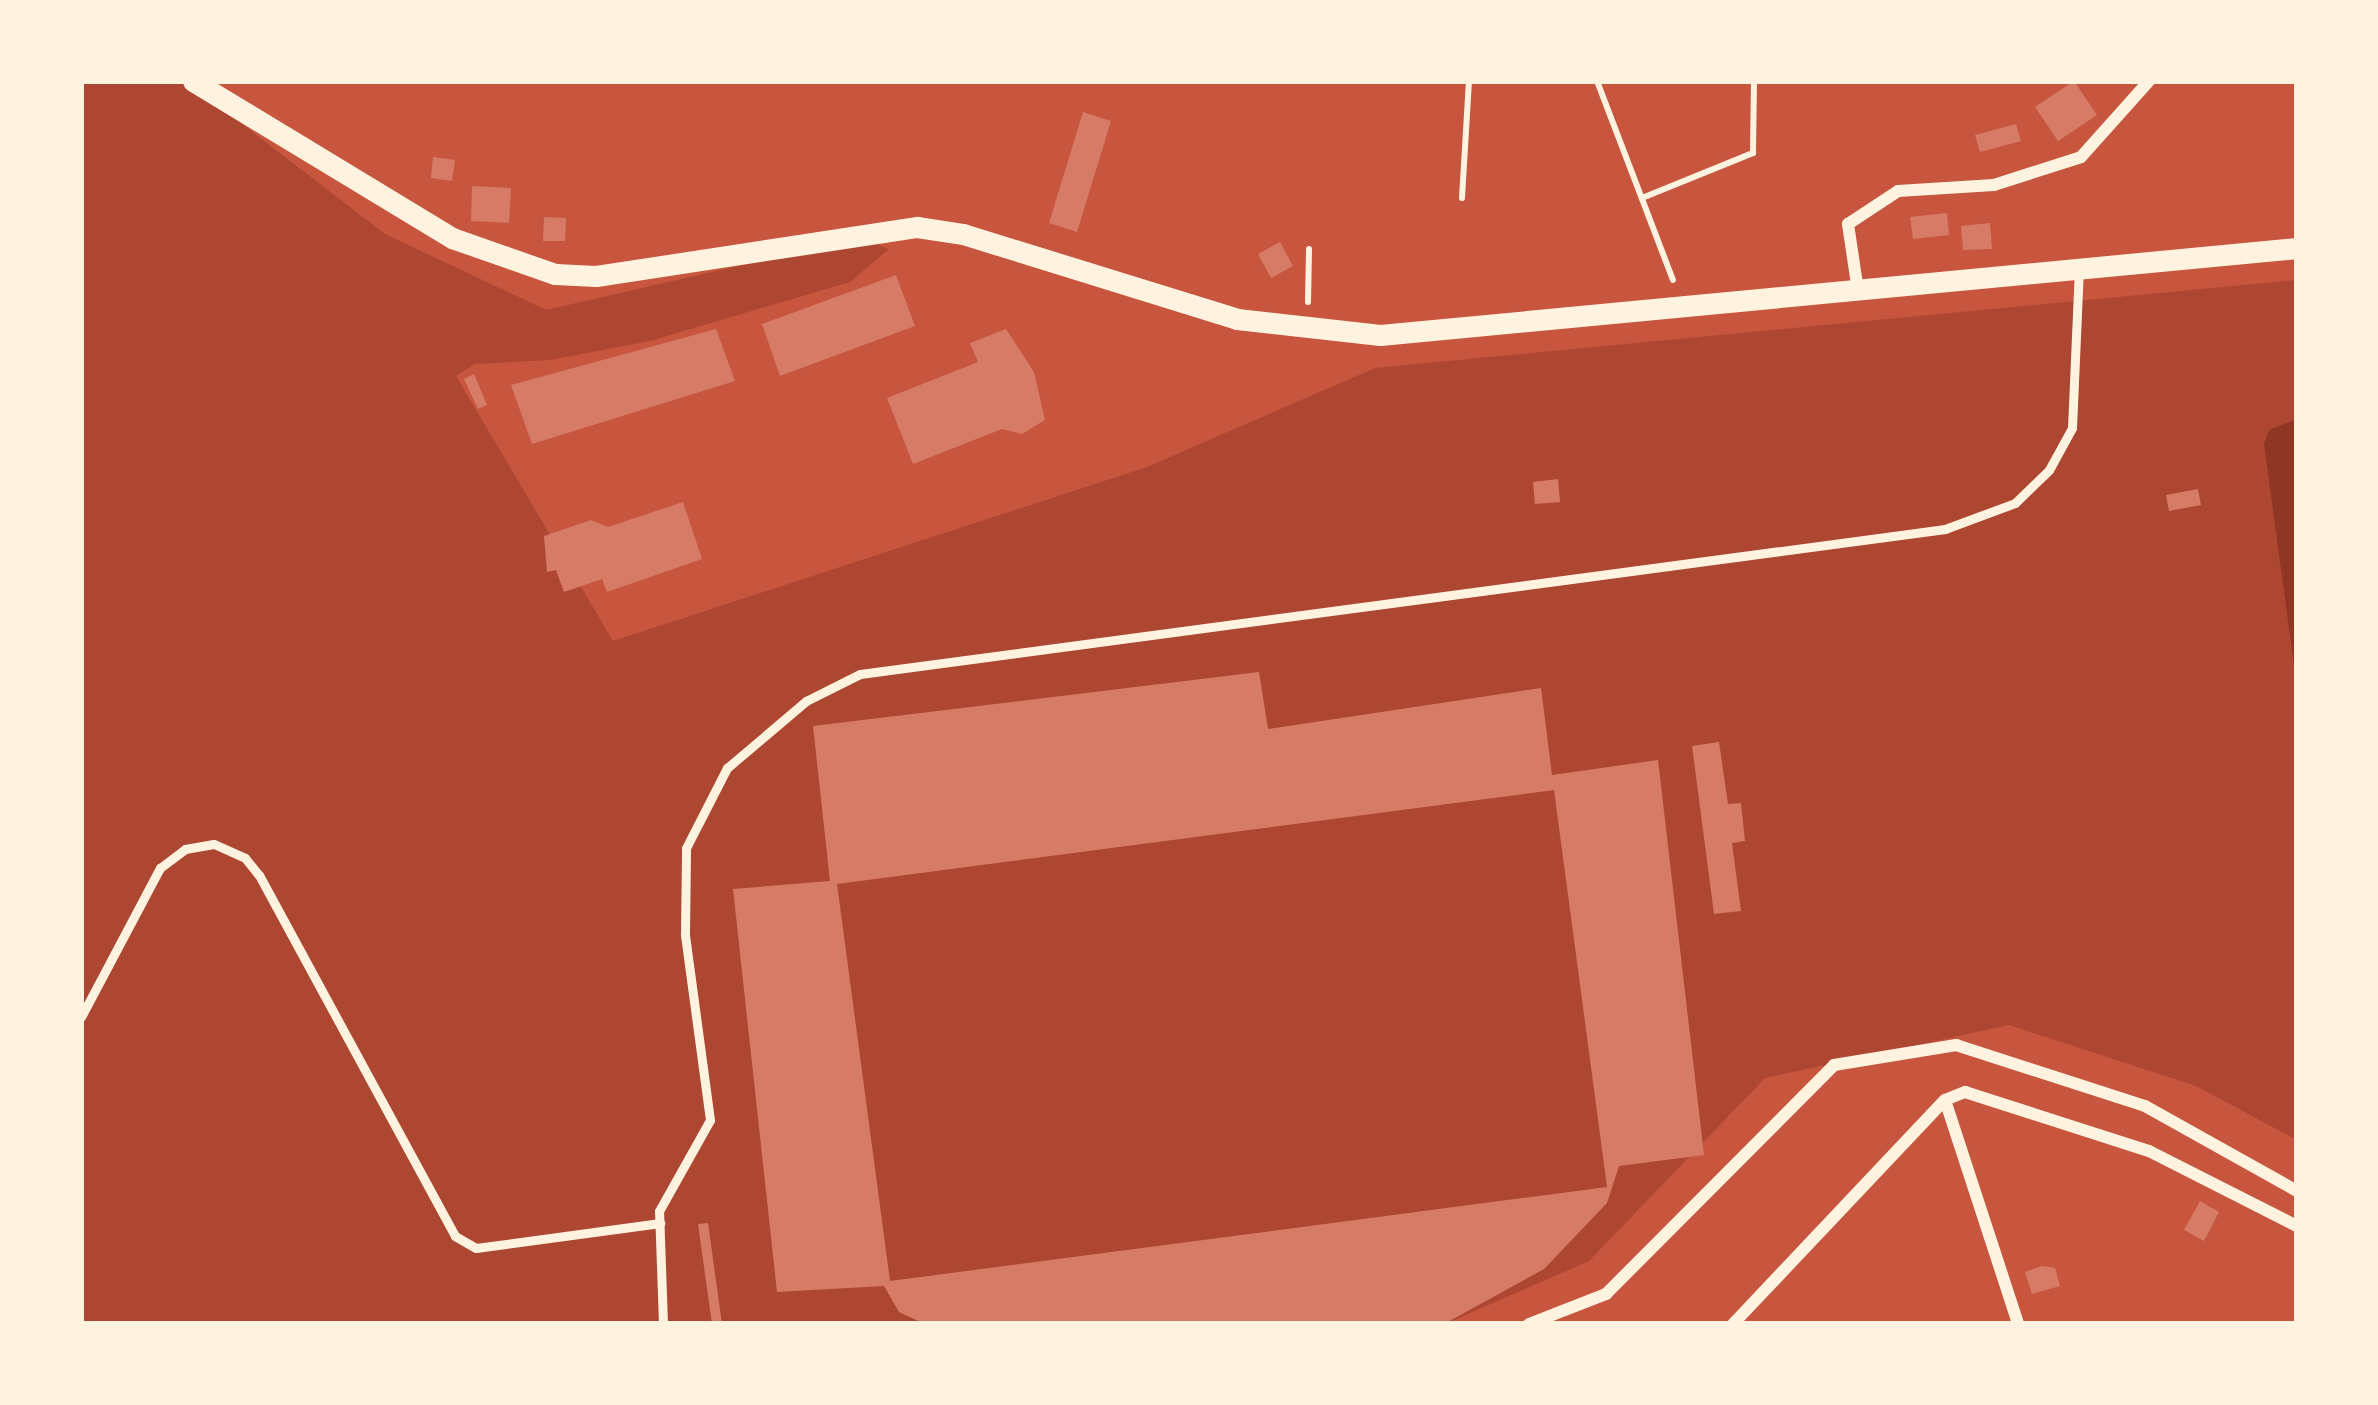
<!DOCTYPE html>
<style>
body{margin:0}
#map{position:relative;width:2378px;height:1405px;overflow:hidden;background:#c8553d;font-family:"Noto Serif",serif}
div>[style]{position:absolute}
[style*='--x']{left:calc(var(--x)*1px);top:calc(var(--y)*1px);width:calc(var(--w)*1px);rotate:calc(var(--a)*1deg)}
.green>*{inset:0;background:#ae4732}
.water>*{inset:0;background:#8f3625}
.building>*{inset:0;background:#d67c66}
.path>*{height:6px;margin:-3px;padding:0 3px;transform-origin:3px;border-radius:3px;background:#fff3e0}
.service>*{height:9px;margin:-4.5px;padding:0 4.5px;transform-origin:4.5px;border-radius:4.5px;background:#fff3e0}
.minor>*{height:12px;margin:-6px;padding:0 6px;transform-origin:6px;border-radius:6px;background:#fff3e0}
.tertiary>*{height:21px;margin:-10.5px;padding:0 10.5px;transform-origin:10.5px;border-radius:10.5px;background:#fff3e0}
span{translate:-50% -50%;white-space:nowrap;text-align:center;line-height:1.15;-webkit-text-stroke:12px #fff3e0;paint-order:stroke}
.frame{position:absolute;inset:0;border:84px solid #fff3e0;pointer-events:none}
</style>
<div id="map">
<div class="green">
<i style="clip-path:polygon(81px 81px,186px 81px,385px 234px,546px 310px,860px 238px,889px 249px,850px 282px,650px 341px,550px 360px,475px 364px,456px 376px,613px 641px,1147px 467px,1375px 368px,2297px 280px,2297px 1140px,2196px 1086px,2009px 1025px,1765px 1078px,1589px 1261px,1445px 1324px,81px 1324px)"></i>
</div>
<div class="water">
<i style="clip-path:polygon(2297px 419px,2297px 687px,2264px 444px,2269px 430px)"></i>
</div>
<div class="building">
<i style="clip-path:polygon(2074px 81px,2097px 115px,2058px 141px,2035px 107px)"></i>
<i style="clip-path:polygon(1083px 112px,1111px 121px,1077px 232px,1049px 223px)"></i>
<i style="clip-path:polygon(2016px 124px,2021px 141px,1980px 152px,1975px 135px)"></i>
<i style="clip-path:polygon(433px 157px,455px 160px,452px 181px,431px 178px)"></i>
<i style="clip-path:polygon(472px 186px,511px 188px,509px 223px,471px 221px)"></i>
<i style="clip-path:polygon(1947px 213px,1949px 235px,1913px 239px,1910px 217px)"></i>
<i style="clip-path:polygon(544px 217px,566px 218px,565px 241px,543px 241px)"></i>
<i style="clip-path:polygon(1990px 223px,1992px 249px,1963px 250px,1961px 226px)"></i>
<i style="clip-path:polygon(1280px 242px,1293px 266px,1271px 278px,1258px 254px)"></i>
<i style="clip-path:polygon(896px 275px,915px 326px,780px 376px,762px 324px)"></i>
<i style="clip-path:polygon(716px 329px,735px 381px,532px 444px,511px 385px)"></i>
<i style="clip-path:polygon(1006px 329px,1034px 372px,1045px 420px,1022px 434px,1002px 429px,913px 464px,887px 398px,978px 362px,970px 343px)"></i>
<i style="clip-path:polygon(474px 374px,487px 405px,478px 409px,464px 379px)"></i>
<i style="clip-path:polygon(1558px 479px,1560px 502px,1535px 504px,1533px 482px)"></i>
<i style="clip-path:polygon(2198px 489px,2201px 505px,2169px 511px,2166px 495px)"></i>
<i style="clip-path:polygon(683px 502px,702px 559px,607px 592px,602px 579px,564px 592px,556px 570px,547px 572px,544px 536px,591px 520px,608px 527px)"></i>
<i style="clip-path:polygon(evenodd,1259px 672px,1268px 729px,1541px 688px,1552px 775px,1658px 760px,1704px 1155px,1619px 1166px,1607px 1203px,1544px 1269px,1444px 1324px,925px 1324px,899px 1312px,884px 1286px,777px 1292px,733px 889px,830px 881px,813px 726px,1259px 672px,1554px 790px,1607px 1187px,890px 1281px,837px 884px,1554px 790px)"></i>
<i style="clip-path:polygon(1719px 742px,1728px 804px,1741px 803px,1745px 841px,1732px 843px,1741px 911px,1714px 914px,1692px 746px)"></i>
<i style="clip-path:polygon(2200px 1201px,2219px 1212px,2204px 1241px,2184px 1230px)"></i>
<i style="clip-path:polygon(708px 1223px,722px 1324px,712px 1324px,698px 1224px)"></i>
<i style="clip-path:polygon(2042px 1266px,2055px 1268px,2060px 1286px,2032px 1294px,2025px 1272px)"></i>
</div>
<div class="path">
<i style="--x:1597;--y:81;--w:213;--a:69.1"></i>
<i style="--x:1462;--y:198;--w:117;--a:-86.6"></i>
<i style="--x:1642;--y:198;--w:120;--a:-22.1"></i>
<i style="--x:1753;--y:153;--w:72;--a:-89.2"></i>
<i style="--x:1308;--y:302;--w:53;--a:-88.9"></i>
</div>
<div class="service">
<i style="--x:81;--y:1017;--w:169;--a:-62.1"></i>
<i style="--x:160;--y:868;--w:31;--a:-37"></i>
<i style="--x:185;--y:849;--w:29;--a:-10"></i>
<i style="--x:214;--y:844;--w:34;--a:24"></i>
<i style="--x:245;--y:858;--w:22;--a:51"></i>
<i style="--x:259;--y:875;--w:411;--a:61.5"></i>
<i style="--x:455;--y:1236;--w:24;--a:30"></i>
<i style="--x:476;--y:1248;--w:186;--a:-7.7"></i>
<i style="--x:663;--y:1324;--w:113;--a:-92"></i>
<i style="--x:659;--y:1211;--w:104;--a:-60.7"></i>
<i style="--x:710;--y:1120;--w:188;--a:-97.7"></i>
<i style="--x:685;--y:934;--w:86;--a:-89.3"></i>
<i style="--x:686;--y:848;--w:90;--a:-62.9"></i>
<i style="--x:727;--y:768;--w:104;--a:-40.3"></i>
<i style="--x:806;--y:701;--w:60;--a:-26.6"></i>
<i style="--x:860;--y:674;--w:1095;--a:-7.61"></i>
<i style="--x:1945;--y:529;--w:75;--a:-20.4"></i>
<i style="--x:2015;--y:503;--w:47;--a:-44.1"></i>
<i style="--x:2049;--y:470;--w:48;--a:-61.3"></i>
<i style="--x:2072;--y:428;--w:158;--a:-87.5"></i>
</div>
<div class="minor">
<i style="--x:1858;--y:291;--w:68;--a:-98.5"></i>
<i style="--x:1848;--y:224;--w:60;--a:-33.4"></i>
<i style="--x:1898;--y:191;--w:96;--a:-3.6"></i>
<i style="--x:1994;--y:185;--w:91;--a:-17.8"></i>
<i style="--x:2081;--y:157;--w:102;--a:-48.2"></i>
<i style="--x:1945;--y:1100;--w:236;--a:71.9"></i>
<i style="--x:1529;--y:1324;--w:83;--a:-21.3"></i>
<i style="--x:1606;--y:1294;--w:323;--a:-45.1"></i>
<i style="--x:1834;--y:1065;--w:124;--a:-9.3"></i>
<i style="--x:1956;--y:1045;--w:199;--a:17.9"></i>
<i style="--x:2145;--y:1106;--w:174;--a:29.2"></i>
<i style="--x:1733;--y:1324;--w:308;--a:-46.6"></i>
<i style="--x:1945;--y:1100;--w:22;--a:-22"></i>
<i style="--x:1965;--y:1092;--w:193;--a:17.8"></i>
<i style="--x:2149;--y:1151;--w:166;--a:26.9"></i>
</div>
<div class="tertiary">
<i style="--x:193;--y:81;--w:303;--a:31.2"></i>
<i style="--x:452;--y:238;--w:109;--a:19.3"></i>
<i style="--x:555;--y:274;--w:41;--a:2.8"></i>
<i style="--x:596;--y:276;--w:325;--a:-8.7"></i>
<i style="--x:917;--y:227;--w:47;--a:8.7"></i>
<i style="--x:963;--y:234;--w:287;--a:17.2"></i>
<i style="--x:1237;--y:319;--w:144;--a:6.4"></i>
<i style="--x:1380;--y:335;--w:921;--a:-5.42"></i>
</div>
<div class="frame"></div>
</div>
